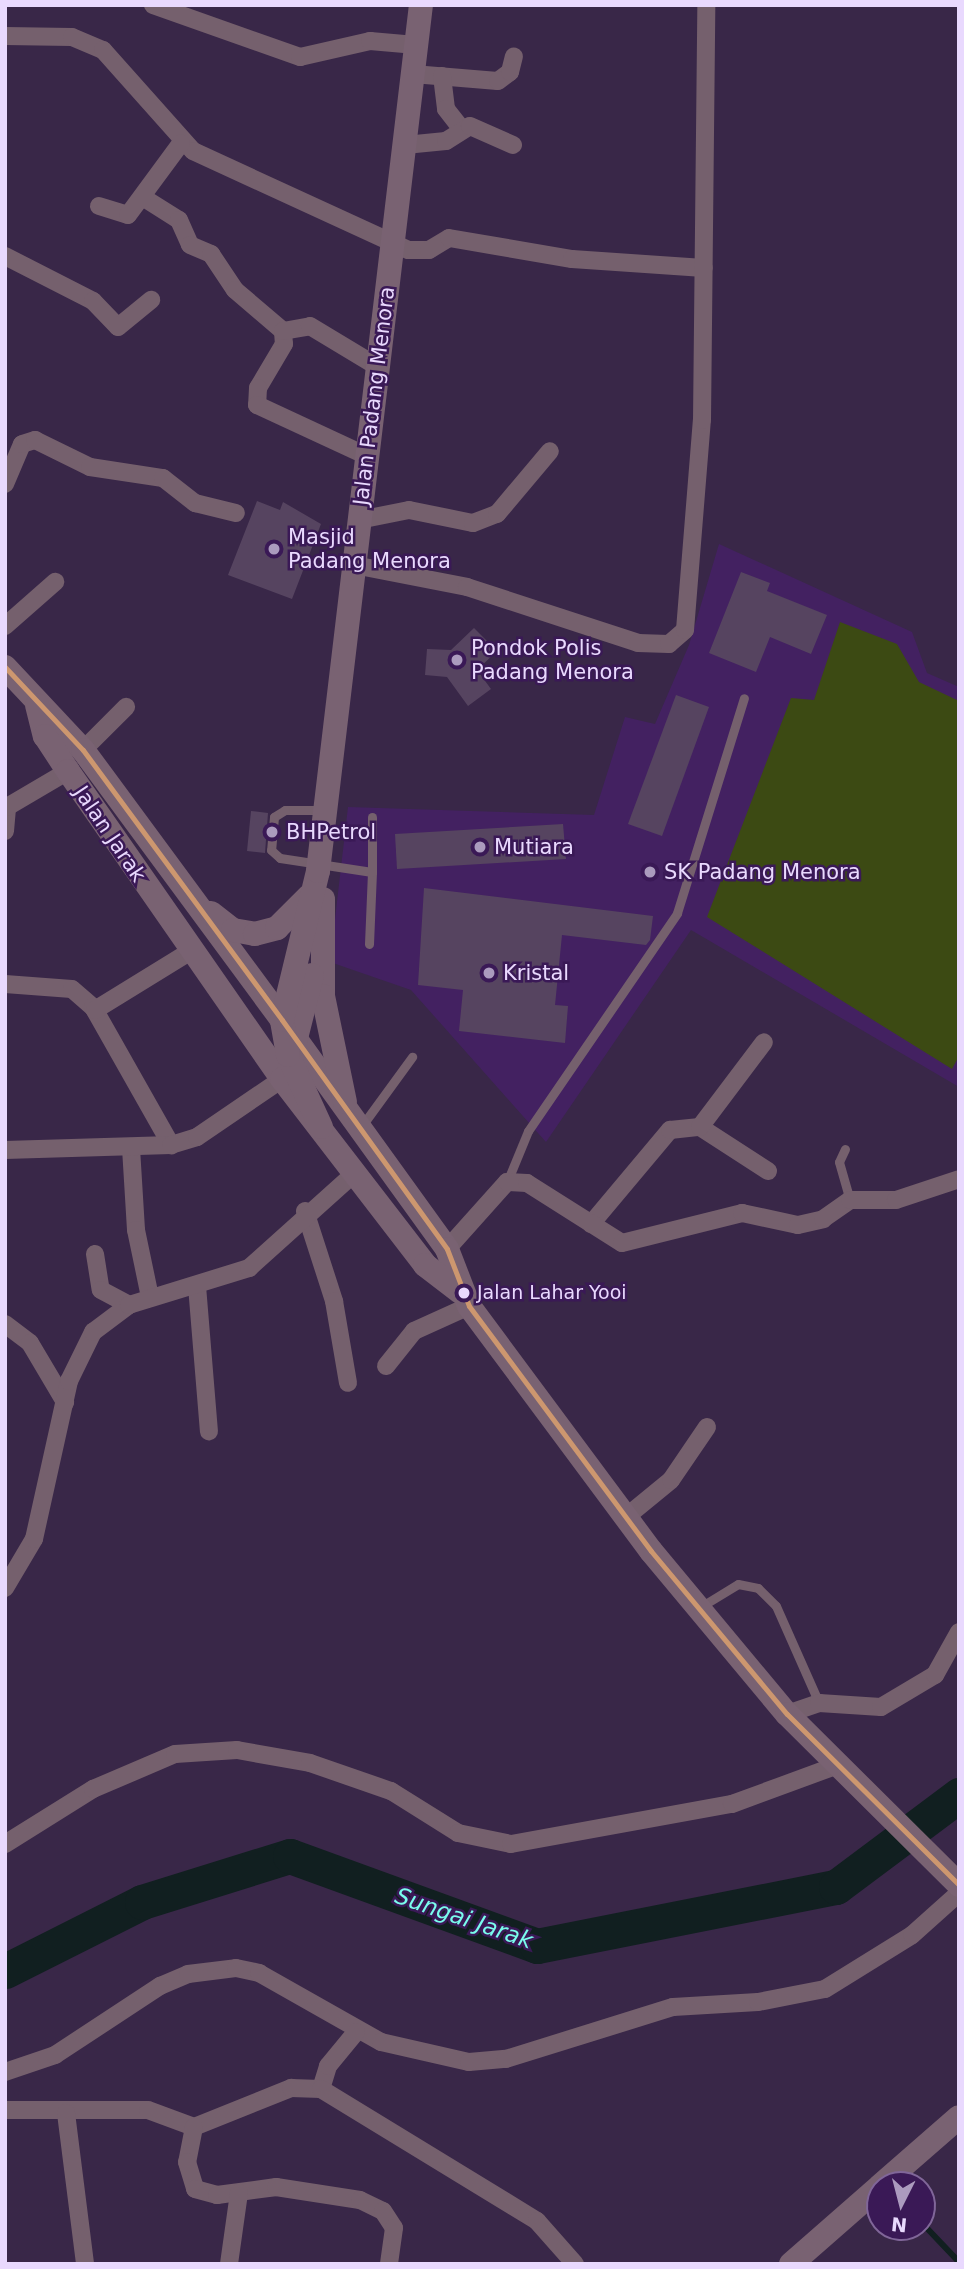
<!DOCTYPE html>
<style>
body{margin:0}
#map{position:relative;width:964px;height:2269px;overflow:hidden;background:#392748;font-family:"DejaVu Sans",sans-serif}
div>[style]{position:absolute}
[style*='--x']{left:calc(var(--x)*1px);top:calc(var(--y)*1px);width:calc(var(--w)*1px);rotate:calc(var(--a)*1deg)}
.built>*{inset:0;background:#432161}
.green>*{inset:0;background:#3c4a13}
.stream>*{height:6px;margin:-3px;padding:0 3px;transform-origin:3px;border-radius:3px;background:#111f20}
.river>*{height:35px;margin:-17.5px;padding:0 17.5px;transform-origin:17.5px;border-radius:17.5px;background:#111f20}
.building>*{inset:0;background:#564460}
.service>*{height:9px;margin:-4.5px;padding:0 4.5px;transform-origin:4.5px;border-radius:4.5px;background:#75606d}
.minor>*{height:18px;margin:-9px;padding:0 9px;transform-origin:9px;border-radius:9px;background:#75606d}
.secondary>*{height:24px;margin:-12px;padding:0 12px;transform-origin:12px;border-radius:12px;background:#796272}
.bus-1>*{height:5px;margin:-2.5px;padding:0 2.5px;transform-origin:2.5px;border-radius:2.5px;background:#cd976f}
.dots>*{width:19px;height:19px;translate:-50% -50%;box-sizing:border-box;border:4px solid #3a1956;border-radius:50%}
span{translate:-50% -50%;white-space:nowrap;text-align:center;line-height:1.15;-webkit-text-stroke:5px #3a1956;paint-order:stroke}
.bus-label{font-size:19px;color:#e9d9fe}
.left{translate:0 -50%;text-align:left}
.street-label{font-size:21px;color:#e9d9fe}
.poi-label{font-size:21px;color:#e9d9fe}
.water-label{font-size:23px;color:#7afced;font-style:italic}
.frame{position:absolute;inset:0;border:7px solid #e9d9fe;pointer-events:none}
.north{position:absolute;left:866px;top:2171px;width:70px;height:70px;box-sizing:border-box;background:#3a1956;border:2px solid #806699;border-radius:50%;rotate:186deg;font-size:19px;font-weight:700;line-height:28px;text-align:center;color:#e9d9fe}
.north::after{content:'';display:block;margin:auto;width:24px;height:32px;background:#ab9bbe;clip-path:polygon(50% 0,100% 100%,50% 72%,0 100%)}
</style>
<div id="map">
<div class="built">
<i style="clip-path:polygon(719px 544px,912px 632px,927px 673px,959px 687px,959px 1087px,691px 930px,546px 1142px,411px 990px,330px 962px,348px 807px,594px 815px,625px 717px,655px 724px,689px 645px)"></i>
</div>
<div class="green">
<i style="clip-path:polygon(840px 622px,897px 644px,919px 682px,959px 701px,959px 1056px,952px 1069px,707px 917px,791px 698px,814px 700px)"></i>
</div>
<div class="stream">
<i style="--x:922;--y:2223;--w:54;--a:46.5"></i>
</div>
<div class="river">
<i style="--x:5;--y:1971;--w:153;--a:-26.7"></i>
<i style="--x:142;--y:1902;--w:155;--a:-17.3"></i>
<i style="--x:290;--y:1856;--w:263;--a:20"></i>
<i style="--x:537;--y:1946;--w:305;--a:-11.2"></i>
<i style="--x:836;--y:1887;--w:154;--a:-36.8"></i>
</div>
<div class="building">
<i style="clip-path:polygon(257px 501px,280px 510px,283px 502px,321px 524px,292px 599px,228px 575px)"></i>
<i style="clip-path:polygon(741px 572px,770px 583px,767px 591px,827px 615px,811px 654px,770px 637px,756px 672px,709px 653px)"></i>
<i style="clip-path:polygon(474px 628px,497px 651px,477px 670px,491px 689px,468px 706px,447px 677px,425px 675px,427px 649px,451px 650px)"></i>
<i style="clip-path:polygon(676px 695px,709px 707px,662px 836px,628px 824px)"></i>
<i style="clip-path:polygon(251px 811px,268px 813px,265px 853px,247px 851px)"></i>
<i style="clip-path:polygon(563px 824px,566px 859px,397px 869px,395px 834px)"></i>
<i style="clip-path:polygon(424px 888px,653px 916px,650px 940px,646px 945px,562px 935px,555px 1005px,568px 1006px,565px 1043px,459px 1031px,463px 990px,418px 985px)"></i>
</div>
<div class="service">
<i style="--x:322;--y:810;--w:37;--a:180"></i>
<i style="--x:285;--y:810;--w:13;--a:148"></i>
<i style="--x:274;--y:817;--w:33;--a:95"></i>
<i style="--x:271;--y:850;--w:12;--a:42"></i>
<i style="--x:280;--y:858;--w:93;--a:8.7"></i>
<i style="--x:372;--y:872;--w:72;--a:92.4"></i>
<i style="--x:372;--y:872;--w:55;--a:-90"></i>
<i style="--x:361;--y:1127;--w:87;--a:-53.9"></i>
<i style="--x:845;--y:1149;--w:14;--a:115"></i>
<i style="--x:839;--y:1162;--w:40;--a:74"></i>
<i style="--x:507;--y:1182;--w:55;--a:-67.6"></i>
<i style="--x:528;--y:1131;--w:264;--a:-55.6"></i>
<i style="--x:677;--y:913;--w:225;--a:-72.7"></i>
<i style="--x:702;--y:1606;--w:42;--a:-31.4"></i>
<i style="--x:738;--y:1584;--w:20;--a:11"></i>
<i style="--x:758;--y:1588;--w:25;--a:45"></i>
<i style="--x:776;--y:1606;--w:106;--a:66.1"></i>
</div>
<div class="minor">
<i style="--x:153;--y:5;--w:156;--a:19.5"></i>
<i style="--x:300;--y:57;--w:72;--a:-12.9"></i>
<i style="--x:370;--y:41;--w:46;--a:5"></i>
<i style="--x:5;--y:36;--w:67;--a:0.9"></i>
<i style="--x:72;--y:37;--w:34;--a:23"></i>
<i style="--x:103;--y:50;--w:135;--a:48.3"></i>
<i style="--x:193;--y:151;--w:237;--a:24.7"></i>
<i style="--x:408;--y:250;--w:21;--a:0"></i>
<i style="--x:429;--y:250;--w:23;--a:-31"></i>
<i style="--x:449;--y:238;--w:125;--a:9.7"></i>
<i style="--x:572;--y:259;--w:132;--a:3.9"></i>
<i style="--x:413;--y:74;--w:85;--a:4.7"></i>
<i style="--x:498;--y:81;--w:15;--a:-37"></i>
<i style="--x:510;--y:72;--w:16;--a:-76"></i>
<i style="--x:442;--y:76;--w:33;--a:83"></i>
<i style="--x:446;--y:109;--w:24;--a:52"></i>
<i style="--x:405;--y:145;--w:41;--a:-5.6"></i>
<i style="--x:446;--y:141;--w:28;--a:-32"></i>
<i style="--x:470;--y:126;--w:47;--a:23.8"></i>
<i style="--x:144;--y:198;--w:41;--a:32.2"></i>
<i style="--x:179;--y:220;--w:27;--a:66"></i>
<i style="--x:190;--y:245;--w:23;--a:23"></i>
<i style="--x:211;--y:254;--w:43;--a:56.3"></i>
<i style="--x:235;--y:290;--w:63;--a:40.5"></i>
<i style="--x:283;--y:331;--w:13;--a:86"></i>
<i style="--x:284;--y:344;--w:51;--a:120.6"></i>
<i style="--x:258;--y:388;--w:17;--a:93"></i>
<i style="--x:257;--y:405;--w:121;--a:24.9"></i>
<i style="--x:99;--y:206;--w:30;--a:17"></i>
<i style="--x:128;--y:215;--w:89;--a:-53.6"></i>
<i style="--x:5;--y:256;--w:99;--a:27.1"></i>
<i style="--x:93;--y:301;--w:36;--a:46"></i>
<i style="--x:118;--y:327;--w:43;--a:-39.3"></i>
<i style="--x:283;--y:331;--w:27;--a:-10"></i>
<i style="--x:310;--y:326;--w:79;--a:31.1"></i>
<i style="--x:5;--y:484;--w:43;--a:-67"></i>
<i style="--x:22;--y:444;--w:14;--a:-17"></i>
<i style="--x:35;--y:440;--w:61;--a:26.1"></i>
<i style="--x:90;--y:467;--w:74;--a:8.6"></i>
<i style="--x:163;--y:478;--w:41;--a:38"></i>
<i style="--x:195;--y:503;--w:42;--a:13.7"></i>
<i style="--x:359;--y:520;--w:51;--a:-11.3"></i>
<i style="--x:409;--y:510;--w:65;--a:11.5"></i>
<i style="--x:473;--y:523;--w:26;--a:-21"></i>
<i style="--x:497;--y:514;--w:82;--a:-49.9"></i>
<i style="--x:354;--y:565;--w:115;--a:11"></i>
<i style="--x:467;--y:587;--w:180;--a:18.1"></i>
<i style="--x:638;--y:643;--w:31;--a:2"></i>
<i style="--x:669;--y:644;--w:21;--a:-41"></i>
<i style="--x:685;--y:630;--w:211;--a:-85.4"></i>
<i style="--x:702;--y:420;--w:415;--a:-89.4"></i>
<i style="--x:5;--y:626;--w:67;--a:-41.3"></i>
<i style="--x:83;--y:750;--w:61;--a:-45"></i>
<i style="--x:5;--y:831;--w:24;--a:-85"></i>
<i style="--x:7;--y:807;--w:71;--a:-30.5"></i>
<i style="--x:5;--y:984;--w:67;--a:4.3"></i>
<i style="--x:72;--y:989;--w:28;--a:41"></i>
<i style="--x:93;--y:1007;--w:159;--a:60.5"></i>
<i style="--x:95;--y:1010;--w:113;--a:-31.6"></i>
<i style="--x:700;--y:1127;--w:81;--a:32.9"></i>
<i style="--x:131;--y:1148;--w:82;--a:86.5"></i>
<i style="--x:136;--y:1230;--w:68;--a:78.2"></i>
<i style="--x:5;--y:1150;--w:166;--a:-1.7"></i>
<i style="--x:171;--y:1145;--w:27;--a:-17"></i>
<i style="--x:197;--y:1137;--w:103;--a:-34.3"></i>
<i style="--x:305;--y:1211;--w:95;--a:72.1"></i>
<i style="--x:334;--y:1301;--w:83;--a:80.3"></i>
<i style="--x:591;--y:1224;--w:123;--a:-50"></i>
<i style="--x:670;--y:1130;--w:30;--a:-6"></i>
<i style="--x:700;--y:1127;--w:106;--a:-53"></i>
<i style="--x:447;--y:1249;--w:90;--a:-48.2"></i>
<i style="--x:507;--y:1182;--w:20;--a:3"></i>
<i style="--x:527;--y:1183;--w:112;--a:32.3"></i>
<i style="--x:622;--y:1243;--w:124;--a:-14"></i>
<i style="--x:742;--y:1213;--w:57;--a:12.1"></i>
<i style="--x:798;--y:1225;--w:26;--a:-13"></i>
<i style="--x:823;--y:1219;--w:33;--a:-35"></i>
<i style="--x:850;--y:1200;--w:46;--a:0"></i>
<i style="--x:896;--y:1200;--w:66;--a:-18.4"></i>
<i style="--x:95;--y:1254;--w:36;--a:81"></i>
<i style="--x:101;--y:1290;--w:32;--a:28"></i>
<i style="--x:197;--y:1286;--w:146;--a:85.3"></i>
<i style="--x:5;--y:1324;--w:31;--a:37"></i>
<i style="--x:30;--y:1343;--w:69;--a:59.3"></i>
<i style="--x:386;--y:1366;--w:45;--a:-51.3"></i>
<i style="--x:414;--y:1331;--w:60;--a:-24.4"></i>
<i style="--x:626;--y:1517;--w:58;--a:-39.4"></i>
<i style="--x:671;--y:1480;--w:64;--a:-55.8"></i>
<i style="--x:5;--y:1588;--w:57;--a:-59.4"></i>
<i style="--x:34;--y:1539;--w:162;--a:-77.5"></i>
<i style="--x:69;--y:1381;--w:55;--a:-63.9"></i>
<i style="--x:93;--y:1332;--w:45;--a:-36.9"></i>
<i style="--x:129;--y:1305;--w:126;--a:-17.1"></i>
<i style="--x:249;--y:1268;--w:142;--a:-41.9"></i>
<i style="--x:787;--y:1714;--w:34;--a:-19"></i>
<i style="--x:819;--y:1703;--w:62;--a:3.7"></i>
<i style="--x:881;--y:1707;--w:63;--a:-30.7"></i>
<i style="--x:935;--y:1675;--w:49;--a:-60.8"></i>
<i style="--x:5;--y:1844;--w:104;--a:-32"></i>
<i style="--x:93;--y:1789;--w:89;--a:-23.1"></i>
<i style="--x:175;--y:1754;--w:62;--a:-3.7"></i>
<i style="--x:237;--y:1750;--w:74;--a:10.1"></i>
<i style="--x:310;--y:1763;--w:86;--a:19.1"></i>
<i style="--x:391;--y:1791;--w:79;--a:32.1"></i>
<i style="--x:458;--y:1833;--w:54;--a:11.7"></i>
<i style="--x:511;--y:1844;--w:225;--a:-10.3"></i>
<i style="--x:732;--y:1804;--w:113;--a:-20.2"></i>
<i style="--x:5;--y:2072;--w:53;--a:-18.8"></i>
<i style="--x:55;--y:2055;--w:126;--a:-33.3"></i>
<i style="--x:160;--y:1986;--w:30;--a:-23"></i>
<i style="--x:188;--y:1974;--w:48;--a:-7.1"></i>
<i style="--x:236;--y:1968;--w:24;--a:12"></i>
<i style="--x:259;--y:1973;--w:140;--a:29.5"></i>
<i style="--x:381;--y:2042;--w:90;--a:12.8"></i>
<i style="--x:469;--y:2062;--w:37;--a:-5"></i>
<i style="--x:506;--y:2059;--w:175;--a:-17.3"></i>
<i style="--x:673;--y:2007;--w:85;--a:-3.4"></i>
<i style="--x:758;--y:2002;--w:68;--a:-11"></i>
<i style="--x:825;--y:1989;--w:102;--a:-31.8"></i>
<i style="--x:912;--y:1935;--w:63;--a:-41.8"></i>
<i style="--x:321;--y:2089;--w:24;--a:-73"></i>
<i style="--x:328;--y:2066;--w:44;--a:-50.5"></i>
<i style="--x:5;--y:2110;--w:143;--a:0"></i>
<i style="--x:148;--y:2110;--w:49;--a:20.3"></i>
<i style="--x:194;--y:2127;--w:105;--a:-21.9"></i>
<i style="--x:291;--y:2088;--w:30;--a:2"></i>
<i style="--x:321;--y:2089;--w:253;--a:31.4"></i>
<i style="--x:537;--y:2221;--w:57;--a:48.5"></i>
<i style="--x:66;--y:2113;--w:152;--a:82.8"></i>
<i style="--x:194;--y:2127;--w:36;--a:101"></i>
<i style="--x:187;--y:2162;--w:28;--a:73"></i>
<i style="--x:195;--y:2189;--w:23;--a:15"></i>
<i style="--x:217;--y:2195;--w:60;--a:-7.7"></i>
<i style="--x:276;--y:2187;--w:85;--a:8.8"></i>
<i style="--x:360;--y:2200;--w:25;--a:26"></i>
<i style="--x:383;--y:2211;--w:20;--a:57"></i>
<i style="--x:394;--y:2228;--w:36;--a:98"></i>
<i style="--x:229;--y:2264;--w:72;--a:-82"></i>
</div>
<div class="secondary">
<i style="--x:5;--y:667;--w:114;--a:46.8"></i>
<i style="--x:83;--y:750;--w:335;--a:53.6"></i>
<i style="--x:282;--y:1020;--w:282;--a:54.2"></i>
<i style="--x:447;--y:1249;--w:61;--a:68.9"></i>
<i style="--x:469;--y:1306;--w:305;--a:53.4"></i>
<i style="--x:651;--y:1551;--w:212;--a:50.2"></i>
<i style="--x:787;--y:1714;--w:243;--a:44.8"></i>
<i style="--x:37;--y:705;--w:32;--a:76"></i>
<i style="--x:45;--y:736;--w:42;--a:56.7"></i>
<i style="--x:68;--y:771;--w:375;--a:55.2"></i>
<i style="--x:282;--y:1079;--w:235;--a:52.4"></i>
<i style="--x:425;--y:1265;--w:44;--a:37.6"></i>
<i style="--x:323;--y:899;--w:97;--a:90"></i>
<i style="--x:323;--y:996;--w:108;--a:78.3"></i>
<i style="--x:211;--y:913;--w:28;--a:38"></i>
<i style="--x:233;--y:930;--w:22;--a:10"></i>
<i style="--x:255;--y:934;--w:23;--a:-15"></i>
<i style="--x:277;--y:928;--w:45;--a:-45"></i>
<i style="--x:295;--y:1042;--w:69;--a:-75.8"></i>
<i style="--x:321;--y:1127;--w:79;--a:-114.6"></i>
<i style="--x:288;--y:1055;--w:36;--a:-100"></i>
<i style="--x:282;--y:1020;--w:153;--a:-76.4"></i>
<i style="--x:318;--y:871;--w:872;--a:-83.22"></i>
<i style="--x:881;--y:2185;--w:103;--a:-41.1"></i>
<i style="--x:791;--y:2264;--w:118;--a:-41.2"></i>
</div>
<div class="bus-1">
<i style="--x:5;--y:667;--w:114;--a:46.8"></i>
<i style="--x:83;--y:750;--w:335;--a:53.6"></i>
<i style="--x:282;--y:1020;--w:282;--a:54.2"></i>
<i style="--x:447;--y:1249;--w:61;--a:68.9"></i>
<i style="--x:469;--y:1306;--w:305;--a:53.4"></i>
<i style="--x:651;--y:1551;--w:212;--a:50.2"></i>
<i style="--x:787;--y:1714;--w:243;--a:44.8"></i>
</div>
<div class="dots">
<i style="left:274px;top:549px;background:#ab9bbe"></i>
<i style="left:457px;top:660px;background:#ab9bbe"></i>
<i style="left:272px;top:832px;background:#ab9bbe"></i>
<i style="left:480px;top:847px;background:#ab9bbe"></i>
<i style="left:650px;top:872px;background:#ab9bbe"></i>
<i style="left:489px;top:973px;background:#ab9bbe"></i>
<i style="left:464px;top:1293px;background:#e9d9fe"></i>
</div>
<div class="bus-label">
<span class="left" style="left:477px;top:1293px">Jalan Lahar Yooi</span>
</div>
<div class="street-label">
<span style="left:374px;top:396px;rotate:-83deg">Jalan Padang Menora</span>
<span style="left:110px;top:834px;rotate:56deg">Jalan Jarak</span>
</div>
<div class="poi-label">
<span class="left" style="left:288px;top:549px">Masjid<br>Padang Menora</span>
<span class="left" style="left:471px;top:660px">Pondok Polis<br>Padang Menora</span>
<span class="left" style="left:286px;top:832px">BHPetrol</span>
<span class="left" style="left:494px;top:847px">Mutiara</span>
<span class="left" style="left:664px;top:872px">SK Padang Menora</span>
<span class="left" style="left:503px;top:973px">Kristal</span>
</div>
<div class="water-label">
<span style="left:464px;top:1918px;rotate:19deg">Sungai Jarak</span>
</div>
<div class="frame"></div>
<div class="north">N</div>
</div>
